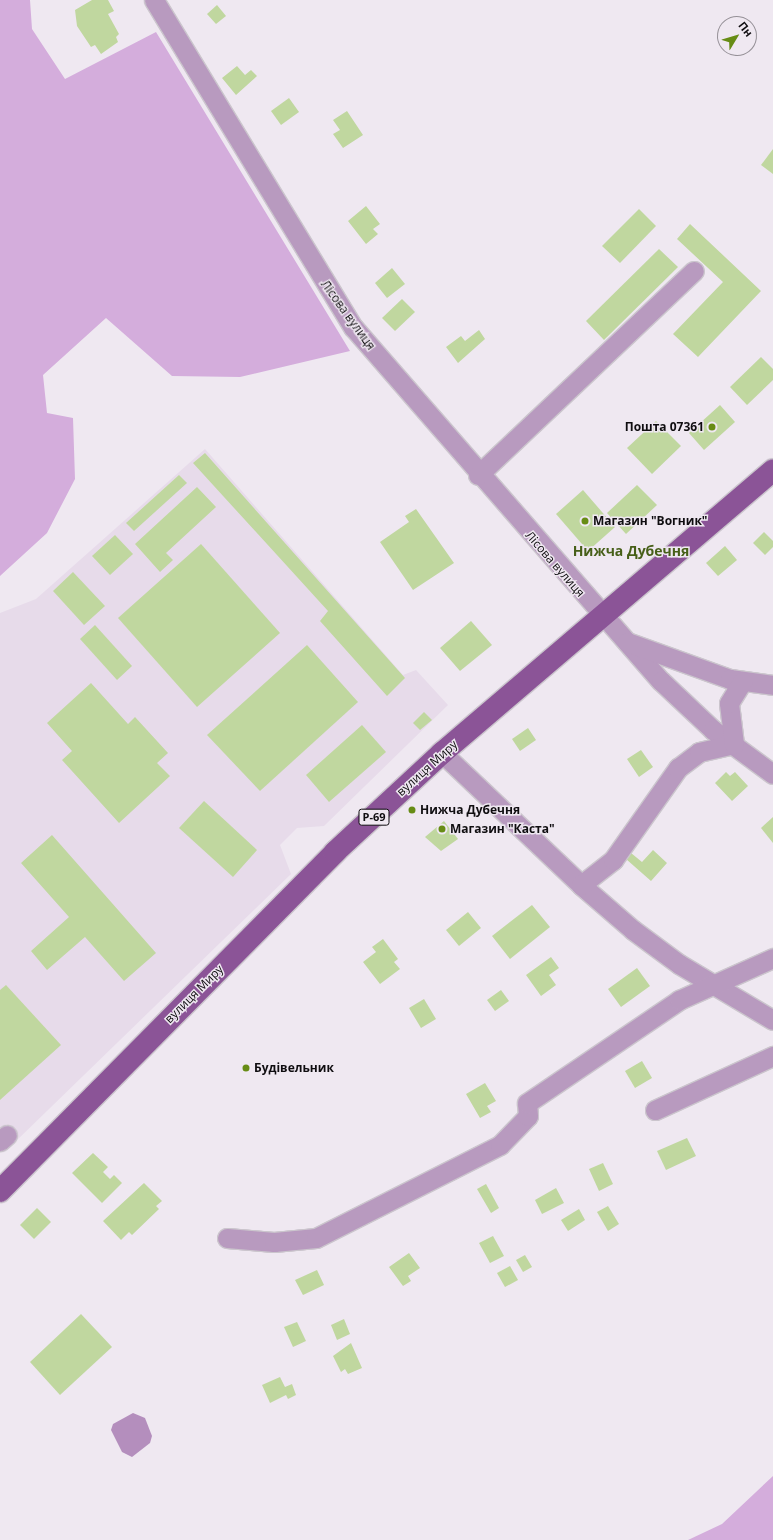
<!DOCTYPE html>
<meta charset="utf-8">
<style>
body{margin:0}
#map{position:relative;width:773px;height:1540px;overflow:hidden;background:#efe8f1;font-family:"Open Sans",sans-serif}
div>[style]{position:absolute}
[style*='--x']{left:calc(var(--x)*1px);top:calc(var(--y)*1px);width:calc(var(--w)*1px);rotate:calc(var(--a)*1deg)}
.built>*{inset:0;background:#e7dbea}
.green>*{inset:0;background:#d4addc}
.water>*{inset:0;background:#b48ebd}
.building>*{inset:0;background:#c0d79f}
.roads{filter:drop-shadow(1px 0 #cbc5cd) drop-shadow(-1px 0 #cbc5cd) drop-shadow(0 1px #cbc5cd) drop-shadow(0 -1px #cbc5cd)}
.minor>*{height:19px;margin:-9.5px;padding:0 9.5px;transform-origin:9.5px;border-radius:9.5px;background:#b89abf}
.major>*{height:22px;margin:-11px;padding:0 11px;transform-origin:11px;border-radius:11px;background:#8b5497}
.dots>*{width:11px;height:11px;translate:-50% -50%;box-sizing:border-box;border:2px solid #efe8f1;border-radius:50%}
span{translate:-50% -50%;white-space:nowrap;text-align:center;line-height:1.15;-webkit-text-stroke:3px #efe8f1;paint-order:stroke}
.shield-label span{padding:1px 3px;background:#efe8f1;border:1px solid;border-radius:3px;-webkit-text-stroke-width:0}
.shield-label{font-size:11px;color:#0f0d10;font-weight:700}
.street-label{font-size:12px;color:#0f0d10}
.poi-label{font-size:12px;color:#0f0d10;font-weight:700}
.right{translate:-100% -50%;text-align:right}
.left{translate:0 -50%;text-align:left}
.quarter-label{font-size:14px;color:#475f19;font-weight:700}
.north{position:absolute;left:717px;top:16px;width:40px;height:40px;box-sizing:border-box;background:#efe8f1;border:1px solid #959097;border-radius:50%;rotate:52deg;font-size:11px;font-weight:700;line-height:16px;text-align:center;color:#0f0d10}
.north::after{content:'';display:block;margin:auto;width:14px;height:18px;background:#678c15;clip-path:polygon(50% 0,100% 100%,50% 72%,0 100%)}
</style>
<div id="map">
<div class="built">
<i style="clip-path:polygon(205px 449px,403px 675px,416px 670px,448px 705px,324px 826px,297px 828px,280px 845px,291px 874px,14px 1143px,0 1128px,0 613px,36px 599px)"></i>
</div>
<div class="green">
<i style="clip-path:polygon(0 0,30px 0,32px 29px,65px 79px,156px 32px,350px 351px,240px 377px,172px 376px,106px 318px,43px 375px,47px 413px,73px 418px,75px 479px,47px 533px,0 576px)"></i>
<i style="clip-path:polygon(773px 1476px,773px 1540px,688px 1540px,722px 1524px)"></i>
</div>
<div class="water">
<i style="clip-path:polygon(133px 1413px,145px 1418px,152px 1436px,150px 1443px,132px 1457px,122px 1452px,111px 1430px,113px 1424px)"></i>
</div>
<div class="building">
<i style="clip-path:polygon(92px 0,108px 0,114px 11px,108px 14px,119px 34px,116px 37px,118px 42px,101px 54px,95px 45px,91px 47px,77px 26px,75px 10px)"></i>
<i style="clip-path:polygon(217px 5px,226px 16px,216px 24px,207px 14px)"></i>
<i style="clip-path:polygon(237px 66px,245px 75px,251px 70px,257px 76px,236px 95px,222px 78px)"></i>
<i style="clip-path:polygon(289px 98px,299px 112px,281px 125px,271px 111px)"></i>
<i style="clip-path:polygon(347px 111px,363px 135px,343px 148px,333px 134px,340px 130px,333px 120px)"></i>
<i style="clip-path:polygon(773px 149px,773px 174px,761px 165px)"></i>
<i style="clip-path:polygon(366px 206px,380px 224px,373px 229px,378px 234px,366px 244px,348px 221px)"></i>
<i style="clip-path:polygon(639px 209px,656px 226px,620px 263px,602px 246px)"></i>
<i style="clip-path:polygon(690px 224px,761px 291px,698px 357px,673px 334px,723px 282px,677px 239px)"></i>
<i style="clip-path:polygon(659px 249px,678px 267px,604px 340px,586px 321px)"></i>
<i style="clip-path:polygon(392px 268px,405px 284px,387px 298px,375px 283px)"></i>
<i style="clip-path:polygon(402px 299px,415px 312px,395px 331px,382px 318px)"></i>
<i style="clip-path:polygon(479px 330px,485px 339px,458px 363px,446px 347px,461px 336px,465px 341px)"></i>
<i style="clip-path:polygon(761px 357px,773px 369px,773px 380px,747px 405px,730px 387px)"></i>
<i style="clip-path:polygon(720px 405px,735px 422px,704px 450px,689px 433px)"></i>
<i style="clip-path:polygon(656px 421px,681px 446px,652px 474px,627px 448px)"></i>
<i style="clip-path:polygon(205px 453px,405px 678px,387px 696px,320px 621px,328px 611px,193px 463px)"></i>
<i style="clip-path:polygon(179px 475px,187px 483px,134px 531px,126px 523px)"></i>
<i style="clip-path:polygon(637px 485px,657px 505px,626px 534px,607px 513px)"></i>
<i style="clip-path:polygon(197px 487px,216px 507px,166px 553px,173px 560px,160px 572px,135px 544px)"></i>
<i style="clip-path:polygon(583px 490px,615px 527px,588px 551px,556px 514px)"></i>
<i style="clip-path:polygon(416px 509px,454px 563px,413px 590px,380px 542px,409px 522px,405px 516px)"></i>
<i style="clip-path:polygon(764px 532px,773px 541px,773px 547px,765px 555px,753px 543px)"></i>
<i style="clip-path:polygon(115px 535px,133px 554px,110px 575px,92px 556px)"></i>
<i style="clip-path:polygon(201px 544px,280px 633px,197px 707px,118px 618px)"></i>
<i style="clip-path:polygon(725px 546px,737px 560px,718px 576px,706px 563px)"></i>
<i style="clip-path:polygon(73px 572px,105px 606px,84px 625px,53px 591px)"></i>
<i style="clip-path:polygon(471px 621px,492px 645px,460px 671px,440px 648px)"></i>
<i style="clip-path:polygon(95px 625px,132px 666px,117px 680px,80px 639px)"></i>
<i style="clip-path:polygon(307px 645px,358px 702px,260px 791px,207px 735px)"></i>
<i style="clip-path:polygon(91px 683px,128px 724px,135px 717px,168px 753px,157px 763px,170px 776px,119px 823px,62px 760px,72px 751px,47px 723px)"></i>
<i style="clip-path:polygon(424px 712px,432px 720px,420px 730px,413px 723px)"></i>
<i style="clip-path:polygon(362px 725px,386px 752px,329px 802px,306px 775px)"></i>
<i style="clip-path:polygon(528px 728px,536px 740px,520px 751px,512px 739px)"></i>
<i style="clip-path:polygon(641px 750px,653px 767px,639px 777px,627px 759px)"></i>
<i style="clip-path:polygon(726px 772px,730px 776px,735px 772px,748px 786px,732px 801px,715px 783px)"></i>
<i style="clip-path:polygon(204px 801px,257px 850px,233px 877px,179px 828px)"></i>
<i style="clip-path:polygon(773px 817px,773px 843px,761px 828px)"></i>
<i style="clip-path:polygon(444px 821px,458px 839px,441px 851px,425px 837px)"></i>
<i style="clip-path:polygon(52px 835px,156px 953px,124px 981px,85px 937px,47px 970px,31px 951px,69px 917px,21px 863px)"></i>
<i style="clip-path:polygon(653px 850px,667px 863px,651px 881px,626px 859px,631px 853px,642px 862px)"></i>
<i style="clip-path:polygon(532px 905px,550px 927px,510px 959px,492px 936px)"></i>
<i style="clip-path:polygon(468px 912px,481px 928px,459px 946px,446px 930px)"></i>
<i style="clip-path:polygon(383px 939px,398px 959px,394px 962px,400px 969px,380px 984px,363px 962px,376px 952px,372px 947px)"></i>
<i style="clip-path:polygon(551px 957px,559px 968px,549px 975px,556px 985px,541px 996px,526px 975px)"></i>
<i style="clip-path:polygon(637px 968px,650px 986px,621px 1007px,608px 989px)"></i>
<i style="clip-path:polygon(6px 985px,61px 1045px,0 1100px,0 990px)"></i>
<i style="clip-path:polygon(501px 990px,509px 1001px,495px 1011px,487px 1000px)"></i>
<i style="clip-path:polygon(424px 999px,436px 1019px,421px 1028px,409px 1008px)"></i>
<i style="clip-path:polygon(642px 1061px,652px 1078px,635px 1088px,625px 1071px)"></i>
<i style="clip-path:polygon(485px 1083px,496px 1101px,487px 1106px,491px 1112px,480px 1118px,466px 1094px)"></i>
<i style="clip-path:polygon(687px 1138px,696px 1156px,666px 1170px,657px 1151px)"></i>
<i style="clip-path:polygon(93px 1153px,108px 1167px,103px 1172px,110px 1179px,114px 1175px,122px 1183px,102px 1203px,72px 1173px)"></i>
<i style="clip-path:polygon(603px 1163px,613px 1184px,599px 1191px,589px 1169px)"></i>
<i style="clip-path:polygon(144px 1183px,162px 1201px,156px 1206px,159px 1209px,132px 1235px,129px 1232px,121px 1240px,103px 1221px)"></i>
<i style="clip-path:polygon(486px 1184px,499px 1208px,491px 1213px,477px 1189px)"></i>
<i style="clip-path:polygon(556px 1188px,564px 1203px,542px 1214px,535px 1200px)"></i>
<i style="clip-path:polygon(608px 1206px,619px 1224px,608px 1231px,597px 1212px)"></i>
<i style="clip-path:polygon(37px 1208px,51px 1222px,34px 1239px,20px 1225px)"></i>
<i style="clip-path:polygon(579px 1209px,585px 1220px,568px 1231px,561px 1220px)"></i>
<i style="clip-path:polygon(493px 1236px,504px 1256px,490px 1263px,479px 1243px)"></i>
<i style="clip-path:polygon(409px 1253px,420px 1268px,408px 1276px,411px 1281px,403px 1286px,389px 1267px)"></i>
<i style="clip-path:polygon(525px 1255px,532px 1267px,523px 1272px,516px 1260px)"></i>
<i style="clip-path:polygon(510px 1266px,518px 1280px,505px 1287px,497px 1273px)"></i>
<i style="clip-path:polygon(317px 1270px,324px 1285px,303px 1295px,295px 1280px)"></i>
<i style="clip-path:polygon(81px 1314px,112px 1347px,60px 1395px,30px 1362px)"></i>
<i style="clip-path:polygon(344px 1319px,350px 1334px,337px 1340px,331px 1325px)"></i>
<i style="clip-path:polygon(297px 1322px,306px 1341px,293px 1347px,284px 1327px)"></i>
<i style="clip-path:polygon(351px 1343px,362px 1368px,348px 1374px,345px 1369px,341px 1372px,333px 1356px)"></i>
<i style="clip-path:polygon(280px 1377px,285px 1387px,292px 1384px,296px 1395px,288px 1399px,286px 1395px,270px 1403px,262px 1385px)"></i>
</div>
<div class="roads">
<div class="minor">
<i style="--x:154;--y:0;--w:383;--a:58.7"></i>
<i style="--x:353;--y:327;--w:469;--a:49"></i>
<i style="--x:661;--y:681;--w:71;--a:43.3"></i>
<i style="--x:713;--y:730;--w:74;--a:36.3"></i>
<i style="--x:478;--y:475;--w:297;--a:-43.4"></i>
<i style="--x:627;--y:642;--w:109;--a:19.8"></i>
<i style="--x:730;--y:679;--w:43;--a:7.9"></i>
<i style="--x:442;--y:753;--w:192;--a:43.5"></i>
<i style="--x:581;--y:885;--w:69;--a:40.9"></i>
<i style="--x:633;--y:930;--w:57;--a:36.5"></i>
<i style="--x:679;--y:964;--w:109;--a:30.8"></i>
<i style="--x:581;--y:885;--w:41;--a:-38"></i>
<i style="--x:613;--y:860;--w:113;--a:-54.8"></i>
<i style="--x:678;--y:768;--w:26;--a:-37"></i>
<i style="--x:699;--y:752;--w:36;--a:-13"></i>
<i style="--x:734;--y:744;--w:41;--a:-97"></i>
<i style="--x:729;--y:703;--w:25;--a:-58"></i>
<i style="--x:655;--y:1110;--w:130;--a:-24.6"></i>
<i style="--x:0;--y:1141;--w:9;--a:-41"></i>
<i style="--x:227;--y:1238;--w:47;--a:4.9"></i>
<i style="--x:274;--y:1242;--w:42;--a:-5.4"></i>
<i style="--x:316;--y:1238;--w:206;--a:-26.8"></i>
<i style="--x:500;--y:1145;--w:40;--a:-46"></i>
<i style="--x:528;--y:1116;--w:13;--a:-94"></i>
<i style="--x:527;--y:1103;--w:184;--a:-34.1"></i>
<i style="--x:679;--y:1000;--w:103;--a:-24.1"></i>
</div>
<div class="major">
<i style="--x:0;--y:1191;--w:477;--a:-45.3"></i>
<i style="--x:335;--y:852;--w:146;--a:-42.8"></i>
<i style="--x:442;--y:753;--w:435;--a:-40.5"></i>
</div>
</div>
<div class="dots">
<i style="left:712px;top:427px;background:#678c15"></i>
<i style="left:585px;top:521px;background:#678c15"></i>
<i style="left:412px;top:810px;background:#678c15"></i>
<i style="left:442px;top:829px;background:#678c15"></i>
<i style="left:246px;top:1068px;background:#678c15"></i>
</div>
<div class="shield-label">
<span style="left:374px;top:817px">Р-69</span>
</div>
<div class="street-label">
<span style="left:348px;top:315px;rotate:54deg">Лісова вулиця</span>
<span style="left:555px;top:564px;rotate:49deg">Лісова вулиця</span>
<span style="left:427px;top:768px;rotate:-42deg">вулиця Миру</span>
<span style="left:194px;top:994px;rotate:-45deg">вулиця Миру</span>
</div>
<div class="poi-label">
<span class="right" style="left:704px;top:427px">Пошта 07361</span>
<span class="left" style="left:593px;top:521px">Магазин "Вогник"</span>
<span class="left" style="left:420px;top:810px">Нижча Дубечня</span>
<span class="left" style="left:450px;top:829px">Магазин "Каста"</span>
<span class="left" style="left:254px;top:1068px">Будівельник</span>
</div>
<div class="quarter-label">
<span style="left:631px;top:551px">Нижча Дубечня</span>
</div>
<div class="north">Пн</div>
</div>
